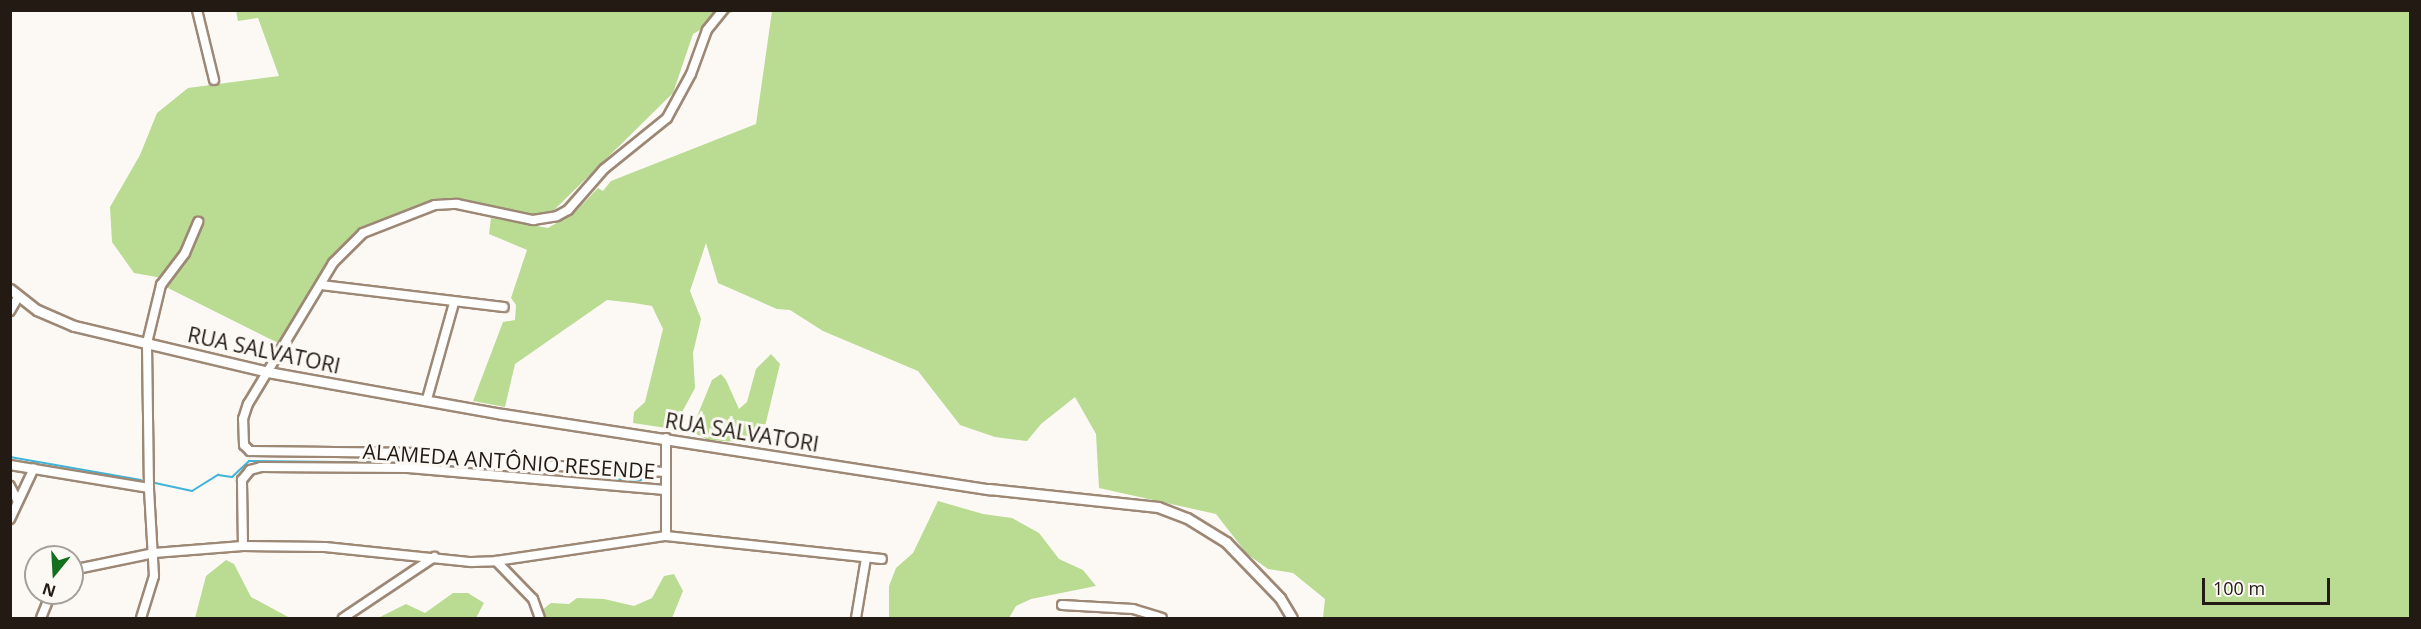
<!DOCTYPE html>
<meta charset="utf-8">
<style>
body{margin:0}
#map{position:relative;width:2421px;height:629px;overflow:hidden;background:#fcf8f4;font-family:"Open Sans",sans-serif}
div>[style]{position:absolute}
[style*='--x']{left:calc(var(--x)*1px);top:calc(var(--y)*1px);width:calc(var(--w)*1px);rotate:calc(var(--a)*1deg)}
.green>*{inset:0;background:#badb92}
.stream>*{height:2px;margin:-1px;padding:0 1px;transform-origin:1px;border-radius:1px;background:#3eb5d8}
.roads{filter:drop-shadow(2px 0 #9d8875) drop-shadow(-2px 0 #9d8875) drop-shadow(0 2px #9d8875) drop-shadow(0 -2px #9d8875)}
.minor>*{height:8px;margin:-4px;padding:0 4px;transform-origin:4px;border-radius:4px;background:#fff}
.tertiary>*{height:9px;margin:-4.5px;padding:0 4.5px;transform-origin:4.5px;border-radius:4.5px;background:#fff}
span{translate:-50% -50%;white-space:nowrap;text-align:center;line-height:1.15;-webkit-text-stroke:6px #fcf8f4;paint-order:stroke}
.street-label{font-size:21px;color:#221a13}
.frame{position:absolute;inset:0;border:12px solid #221a13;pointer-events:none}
.north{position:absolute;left:24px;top:545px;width:60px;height:60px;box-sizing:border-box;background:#fcf8f4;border:2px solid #a59f9a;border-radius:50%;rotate:198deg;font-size:16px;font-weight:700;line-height:24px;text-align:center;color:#221a13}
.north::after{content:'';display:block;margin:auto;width:21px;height:27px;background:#13701d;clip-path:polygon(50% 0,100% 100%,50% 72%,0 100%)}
.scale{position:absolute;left:2202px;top:578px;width:128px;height:27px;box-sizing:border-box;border:3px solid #221a13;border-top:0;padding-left:8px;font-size:18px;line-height:21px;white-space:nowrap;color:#221a13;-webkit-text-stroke:4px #fcf8f4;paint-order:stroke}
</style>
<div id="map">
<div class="green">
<i style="clip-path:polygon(236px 11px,734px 11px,693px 34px,673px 93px,550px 214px,539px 216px,440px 198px,369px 226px,336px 251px,304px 309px,278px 343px,166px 287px,168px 279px,134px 273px,112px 242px,110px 207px,140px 155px,157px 113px,188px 88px,279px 76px,258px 18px,238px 21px)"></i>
<i style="clip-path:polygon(772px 11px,2410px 11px,2410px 618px,1323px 618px,1325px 599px,1293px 573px,1268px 569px,1247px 554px,1216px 514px,1099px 488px,1096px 434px,1075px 397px,1041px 424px,1027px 441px,995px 437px,960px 425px,918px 371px,823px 331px,790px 310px,777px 309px,718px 283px,706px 243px,690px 291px,701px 319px,693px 353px,695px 388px,673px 429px,633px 423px,634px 412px,645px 402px,663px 329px,652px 306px,634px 303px,607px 300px,515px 364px,505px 407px,473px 401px,503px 322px,515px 320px,516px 305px,511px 298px,527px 250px,489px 234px,491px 218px,548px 228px,575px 212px,598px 188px,603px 191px,611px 181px,756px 124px)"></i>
<i style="clip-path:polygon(771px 354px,780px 364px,762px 439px,754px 443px,708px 440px,691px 431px,712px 380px,721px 374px,726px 380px,739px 409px,747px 402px,756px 369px)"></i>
<i style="clip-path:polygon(938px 501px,983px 514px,1012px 518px,1039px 533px,1059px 559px,1083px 570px,1096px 586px,1031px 599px,1016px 606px,1009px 618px,889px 618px,889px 586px,896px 568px,913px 553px)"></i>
<i style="clip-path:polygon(226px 560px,234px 564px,251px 597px,290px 618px,195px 618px,206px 576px)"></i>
<i style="clip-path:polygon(674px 574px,683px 591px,672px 618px,532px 618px,551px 603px,569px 604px,577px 598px,604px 599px,634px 606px,652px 598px,664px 576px)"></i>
<i style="clip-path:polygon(453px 593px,468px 593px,484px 603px,476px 618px,378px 618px,406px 604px,425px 613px)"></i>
</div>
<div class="stream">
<i style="--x:10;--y:457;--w:133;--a:10"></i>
<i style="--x:155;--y:483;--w:38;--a:12"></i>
<i style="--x:192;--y:491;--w:31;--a:-32"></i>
<i style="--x:218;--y:475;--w:14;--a:8"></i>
<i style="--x:232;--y:477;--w:23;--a:-43"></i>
<i style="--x:249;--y:461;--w:171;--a:0.7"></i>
<i style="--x:420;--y:463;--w:162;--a:5.7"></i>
<i style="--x:581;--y:479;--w:62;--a:0.9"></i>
</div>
<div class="roads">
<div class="minor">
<i style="--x:197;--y:10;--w:72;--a:76.3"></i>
<i style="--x:321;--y:285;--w:184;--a:6.9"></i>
<i style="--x:10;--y:311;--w:16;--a:-60"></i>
<i style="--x:427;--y:399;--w:100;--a:-74.3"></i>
<i style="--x:666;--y:438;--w:98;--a:90"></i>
<i style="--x:419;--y:453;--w:169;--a:-179.3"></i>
<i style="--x:250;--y:451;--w:8;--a:-135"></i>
<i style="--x:244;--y:445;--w:26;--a:-92"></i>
<i style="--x:243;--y:419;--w:16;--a:-72"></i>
<i style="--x:248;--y:404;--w:165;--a:-58.9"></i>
<i style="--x:333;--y:263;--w:42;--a:-45"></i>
<i style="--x:363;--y:233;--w:77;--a:-21.3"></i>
<i style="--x:435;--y:205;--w:22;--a:-3"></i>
<i style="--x:457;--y:204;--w:78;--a:11.9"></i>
<i style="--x:533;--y:220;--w:24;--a:-9"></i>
<i style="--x:557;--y:216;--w:13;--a:-29"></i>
<i style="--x:568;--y:210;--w:55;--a:-48.7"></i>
<i style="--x:604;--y:169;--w:81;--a:-39"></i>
<i style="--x:667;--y:118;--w:50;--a:-61.4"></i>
<i style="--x:691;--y:74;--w:47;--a:-70"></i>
<i style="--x:707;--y:30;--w:26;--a:-51"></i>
<i style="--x:10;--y:465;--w:141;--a:9.4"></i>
<i style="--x:540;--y:465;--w:126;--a:3.2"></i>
<i style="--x:10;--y:486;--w:16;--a:63"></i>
<i style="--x:10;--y:519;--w:56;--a:-64.8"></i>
<i style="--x:243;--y:546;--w:66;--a:-90.9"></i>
<i style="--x:242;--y:480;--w:13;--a:-51"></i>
<i style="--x:250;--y:470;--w:11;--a:-15"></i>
<i style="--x:261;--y:467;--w:147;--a:0.4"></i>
<i style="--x:408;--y:468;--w:258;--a:4.9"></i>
<i style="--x:496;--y:561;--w:53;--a:45.8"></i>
<i style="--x:533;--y:599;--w:20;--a:70"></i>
<i style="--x:72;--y:570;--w:84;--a:-11.7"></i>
<i style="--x:154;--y:553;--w:89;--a:-4.5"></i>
<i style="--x:243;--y:546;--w:82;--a:0.7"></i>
<i style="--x:325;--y:547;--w:147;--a:5.9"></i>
<i style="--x:471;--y:562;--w:25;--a:-2"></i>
<i style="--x:496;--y:561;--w:172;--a:-8.4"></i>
<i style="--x:666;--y:536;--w:217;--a:6.1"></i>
<i style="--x:1062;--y:605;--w:71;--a:3.2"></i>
<i style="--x:1133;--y:609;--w:30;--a:17"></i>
<i style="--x:41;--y:618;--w:27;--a:-68"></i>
<i style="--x:141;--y:618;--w:44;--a:-72.8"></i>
<i style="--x:154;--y:576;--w:88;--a:-93.3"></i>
<i style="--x:149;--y:488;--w:145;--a:-90.8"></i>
<i style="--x:147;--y:343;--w:60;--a:-76.4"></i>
<i style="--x:161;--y:285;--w:40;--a:-53"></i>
<i style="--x:185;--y:253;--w:34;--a:-67"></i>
<i style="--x:343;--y:618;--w:110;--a:-33.8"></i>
<i style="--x:856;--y:618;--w:61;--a:-80.5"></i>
</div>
<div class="tertiary">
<i style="--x:10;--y:289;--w:34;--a:38"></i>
<i style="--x:37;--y:310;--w:40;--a:23.4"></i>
<i style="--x:74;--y:326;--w:199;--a:13.3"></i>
<i style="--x:268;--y:372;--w:238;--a:10.2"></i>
<i style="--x:502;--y:414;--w:493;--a:8.8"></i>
<i style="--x:989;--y:489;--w:170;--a:6.1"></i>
<i style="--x:1158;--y:507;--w:31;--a:21"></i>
<i style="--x:1187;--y:518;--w:46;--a:31.6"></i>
<i style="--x:1226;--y:542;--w:78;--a:46"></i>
<i style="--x:1280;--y:598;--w:23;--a:59"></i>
</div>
</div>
<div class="street-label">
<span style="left:264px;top:350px;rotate:12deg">RUA SALVATORI</span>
<span style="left:742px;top:432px;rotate:9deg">RUA SALVATORI</span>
<span style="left:509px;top:461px;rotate:4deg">ALAMEDA ANTÔNIO RESENDE</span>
</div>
<div class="frame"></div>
<div class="north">N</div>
<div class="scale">100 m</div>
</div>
